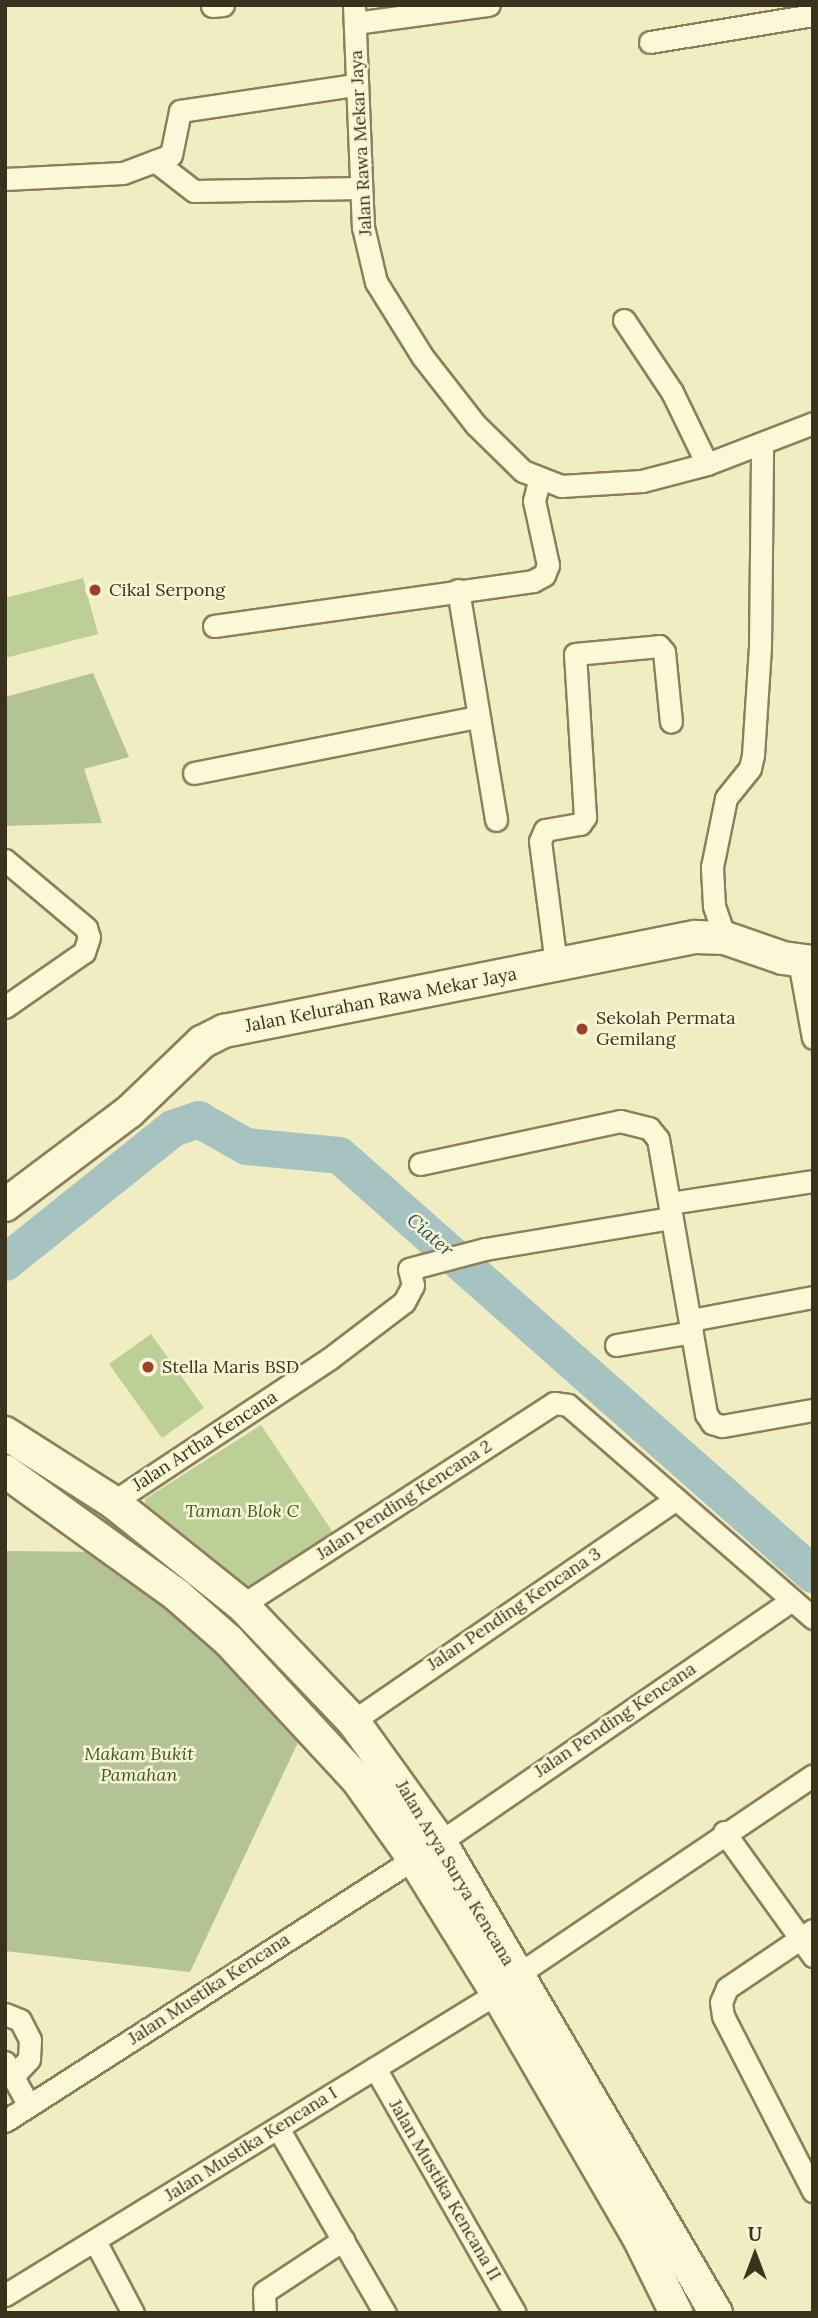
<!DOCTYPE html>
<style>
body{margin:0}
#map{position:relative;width:818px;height:2318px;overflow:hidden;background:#f0edc3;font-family:Lora,serif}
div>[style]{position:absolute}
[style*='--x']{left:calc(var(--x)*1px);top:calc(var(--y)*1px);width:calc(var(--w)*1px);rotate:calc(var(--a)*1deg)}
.green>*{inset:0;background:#bccf97}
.cemetery>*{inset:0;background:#b4c396}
.river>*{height:37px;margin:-18.5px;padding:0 18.5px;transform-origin:18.5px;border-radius:18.5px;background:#a6c3c1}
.roads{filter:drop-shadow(2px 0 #8c7f59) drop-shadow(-2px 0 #8c7f59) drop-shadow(0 2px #8c7f59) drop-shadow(0 -2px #8c7f59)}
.street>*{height:21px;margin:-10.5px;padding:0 10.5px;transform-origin:10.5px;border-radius:10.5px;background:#faf8d7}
.secondary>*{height:32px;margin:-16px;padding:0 16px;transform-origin:16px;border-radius:16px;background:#faf8d7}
.dots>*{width:19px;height:19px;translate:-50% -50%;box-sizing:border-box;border:4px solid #f7f5d4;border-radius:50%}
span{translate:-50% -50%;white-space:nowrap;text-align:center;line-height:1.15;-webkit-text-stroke:5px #f7f5d4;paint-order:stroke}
.street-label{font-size:18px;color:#3b321e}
.poi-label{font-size:18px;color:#3b321e}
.left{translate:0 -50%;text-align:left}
.park-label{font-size:18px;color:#3f5823;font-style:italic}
.water-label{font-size:19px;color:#2c545b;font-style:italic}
.frame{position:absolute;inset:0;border:7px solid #3b321e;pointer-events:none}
.north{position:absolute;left:720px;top:2220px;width:70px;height:70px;-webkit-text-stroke:5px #f7f5d4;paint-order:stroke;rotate:0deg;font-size:19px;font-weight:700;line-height:28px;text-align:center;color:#3b321e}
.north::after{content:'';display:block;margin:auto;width:24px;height:32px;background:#3b321e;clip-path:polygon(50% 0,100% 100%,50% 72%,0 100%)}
</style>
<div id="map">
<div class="green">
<i style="clip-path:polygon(83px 578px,98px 634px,5px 658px,5px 598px)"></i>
<i style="clip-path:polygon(151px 1334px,204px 1408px,162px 1438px,109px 1364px)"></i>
<i style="clip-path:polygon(261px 1425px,334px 1534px,242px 1590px,146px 1512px,145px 1499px)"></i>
</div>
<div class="cemetery">
<i style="clip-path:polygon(93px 673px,129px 757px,84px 769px,102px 823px,5px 826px,5px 697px)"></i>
<i style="clip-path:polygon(5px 1551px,103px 1552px,175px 1604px,301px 1736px,190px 1972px,5px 1951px)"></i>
</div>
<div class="river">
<i style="--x:5;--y:1262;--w:214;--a:-38.7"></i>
<i style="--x:172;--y:1128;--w:28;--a:-19"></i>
<i style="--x:198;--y:1119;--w:55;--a:29.4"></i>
<i style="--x:246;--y:1146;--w:93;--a:5.5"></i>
<i style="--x:339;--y:1155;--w:633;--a:41.48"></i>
</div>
<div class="roads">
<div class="street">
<i style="--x:354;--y:5;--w:222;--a:87.7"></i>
<i style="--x:363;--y:227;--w:57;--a:76.7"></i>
<i style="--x:376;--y:282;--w:87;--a:58.1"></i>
<i style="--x:422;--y:356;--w:88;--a:52"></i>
<i style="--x:476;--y:425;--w:66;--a:44.4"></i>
<i style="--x:523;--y:471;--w:41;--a:21.5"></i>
<i style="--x:561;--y:486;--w:81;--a:-3.5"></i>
<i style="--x:642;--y:481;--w:67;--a:-14.7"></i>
<i style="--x:707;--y:464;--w:114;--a:-21.1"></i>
<i style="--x:212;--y:6;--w:11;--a:-5"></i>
<i style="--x:355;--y:23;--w:135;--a:-7.7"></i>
<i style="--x:650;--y:42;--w:165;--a:-9.4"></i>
<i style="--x:155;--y:161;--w:49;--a:37.6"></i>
<i style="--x:194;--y:191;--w:166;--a:-1"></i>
<i style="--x:5;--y:179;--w:118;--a:-2.9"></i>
<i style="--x:123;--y:173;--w:51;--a:-20.6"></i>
<i style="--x:171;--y:155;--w:45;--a:-78.4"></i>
<i style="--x:180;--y:111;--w:177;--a:-8.5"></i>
<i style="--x:624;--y:320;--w:87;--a:56.3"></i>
<i style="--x:672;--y:392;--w:80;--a:64.1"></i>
<i style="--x:458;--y:590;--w:233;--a:80.6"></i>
<i style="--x:214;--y:626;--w:322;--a:-8"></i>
<i style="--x:533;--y:581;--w:13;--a:-29"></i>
<i style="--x:544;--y:575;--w:11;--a:-68"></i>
<i style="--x:548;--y:565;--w:66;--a:-102.3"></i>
<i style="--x:534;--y:501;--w:21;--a:-76"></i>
<i style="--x:194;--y:773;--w:288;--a:-11.2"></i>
<i style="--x:5;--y:860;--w:106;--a:40"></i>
<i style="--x:86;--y:928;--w:9;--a:72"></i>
<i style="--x:89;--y:937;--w:16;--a:108"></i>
<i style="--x:84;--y:952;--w:96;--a:145.2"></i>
<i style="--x:725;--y:938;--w:34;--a:-109"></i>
<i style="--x:714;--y:906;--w:39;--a:-93"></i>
<i style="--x:712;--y:867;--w:70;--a:-78.5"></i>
<i style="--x:726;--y:798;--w:38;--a:-51"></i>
<i style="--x:750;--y:768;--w:13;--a:-77"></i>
<i style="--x:753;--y:755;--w:107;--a:-86.3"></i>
<i style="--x:760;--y:648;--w:203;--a:-89.4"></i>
<i style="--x:799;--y:961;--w:78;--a:79.7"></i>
<i style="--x:556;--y:964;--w:124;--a:-97.4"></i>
<i style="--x:540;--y:841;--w:12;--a:-66"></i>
<i style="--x:545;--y:830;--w:36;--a:-10"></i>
<i style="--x:580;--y:824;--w:9;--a:-54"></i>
<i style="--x:585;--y:817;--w:163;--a:-93.5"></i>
<i style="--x:575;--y:654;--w:84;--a:-5.4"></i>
<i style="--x:659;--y:646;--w:8;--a:50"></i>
<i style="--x:664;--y:652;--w:70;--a:84.3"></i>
<i style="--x:420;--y:1164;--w:205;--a:-12.1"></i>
<i style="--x:620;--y:1121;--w:30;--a:14"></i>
<i style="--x:649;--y:1128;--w:14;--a:51"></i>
<i style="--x:658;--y:1139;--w:279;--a:80.1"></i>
<i style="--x:706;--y:1414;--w:11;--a:56"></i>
<i style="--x:712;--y:1423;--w:10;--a:17"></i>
<i style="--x:722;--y:1426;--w:92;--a:-10"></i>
<i style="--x:670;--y:1203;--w:145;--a:-8.7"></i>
<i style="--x:691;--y:1320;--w:124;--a:-10.7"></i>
<i style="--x:616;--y:1345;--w:77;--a:-9.7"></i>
<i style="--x:113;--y:1502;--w:259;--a:-33.5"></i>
<i style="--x:329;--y:1359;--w:94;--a:-37.2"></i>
<i style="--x:404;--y:1302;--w:19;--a:-62"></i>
<i style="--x:413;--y:1285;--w:16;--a:-104"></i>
<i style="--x:409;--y:1269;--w:79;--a:-14.7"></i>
<i style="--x:485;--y:1249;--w:189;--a:-9.5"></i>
<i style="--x:242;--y:1605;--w:372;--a:-32.9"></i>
<i style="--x:554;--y:1403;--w:14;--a:8"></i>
<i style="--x:568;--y:1405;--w:325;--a:41"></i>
<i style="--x:353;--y:1721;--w:392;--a:-34.5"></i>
<i style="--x:724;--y:1832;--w:153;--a:54.3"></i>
<i style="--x:813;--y:1930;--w:104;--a:146"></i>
<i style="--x:727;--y:1988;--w:15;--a:113"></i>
<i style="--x:721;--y:2002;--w:14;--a:82"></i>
<i style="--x:723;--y:2016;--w:197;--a:62.8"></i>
<i style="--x:517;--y:1975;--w:357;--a:-34"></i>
<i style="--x:5;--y:2014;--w:16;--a:22"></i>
<i style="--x:20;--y:2020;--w:22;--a:63"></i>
<i style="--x:30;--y:2040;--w:19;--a:93"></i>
<i style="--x:29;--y:2059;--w:23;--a:133"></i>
<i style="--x:5;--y:2062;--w:50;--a:61.4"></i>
<i style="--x:375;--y:2068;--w:282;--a:60.3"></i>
<i style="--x:5;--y:2121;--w:517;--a:-32.68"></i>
<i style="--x:440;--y:1842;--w:427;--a:-34.5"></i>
<i style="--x:278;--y:2128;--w:214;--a:60"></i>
<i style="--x:95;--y:2241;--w:81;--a:62.2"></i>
<i style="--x:5;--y:2295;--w:577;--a:-31.54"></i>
<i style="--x:265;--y:2313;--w:21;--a:-93"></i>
<i style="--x:264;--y:2292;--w:95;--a:-33.4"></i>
</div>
<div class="secondary">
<i style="--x:5;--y:1205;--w:155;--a:-36.9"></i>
<i style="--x:129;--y:1112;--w:101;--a:-43.8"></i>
<i style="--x:202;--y:1042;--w:25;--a:-27"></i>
<i style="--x:224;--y:1031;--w:481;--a:-11.3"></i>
<i style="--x:696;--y:937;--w:29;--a:2"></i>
<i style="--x:725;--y:938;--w:61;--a:19"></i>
<i style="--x:783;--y:958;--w:30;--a:8"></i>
<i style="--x:5;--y:1433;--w:128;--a:32.6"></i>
<i style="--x:113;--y:1502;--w:165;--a:38.6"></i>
<i style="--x:242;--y:1605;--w:161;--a:46.3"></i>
<i style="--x:353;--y:1721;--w:149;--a:54.3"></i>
<i style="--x:440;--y:1842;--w:546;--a:59.63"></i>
<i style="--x:5;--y:1471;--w:213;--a:35.8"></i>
<i style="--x:178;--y:1596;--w:68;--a:41.4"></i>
<i style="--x:229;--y:1641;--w:188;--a:47.2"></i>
<i style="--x:357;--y:1779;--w:95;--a:54.5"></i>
<i style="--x:412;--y:1856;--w:161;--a:58.2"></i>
<i style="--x:497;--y:1993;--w:281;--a:59.9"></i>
<i style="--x:638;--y:2236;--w:86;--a:63.7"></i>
</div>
</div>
<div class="dots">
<i style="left:95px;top:590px;background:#9d4026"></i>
<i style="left:582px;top:1029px;background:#9d4026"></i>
<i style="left:148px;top:1367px;background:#9d4026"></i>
</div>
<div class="street-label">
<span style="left:361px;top:143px;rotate:-93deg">Jalan Rawa Mekar Jaya</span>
<span style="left:381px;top:1000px;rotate:-11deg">Jalan Kelurahan Rawa Mekar Jaya</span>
<span style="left:205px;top:1441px;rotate:-33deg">Jalan Artha Kencana</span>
<span style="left:404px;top:1500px;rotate:-33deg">Jalan Pending Kencana 2</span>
<span style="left:514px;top:1609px;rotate:-34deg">Jalan Pending Kencana 3</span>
<span style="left:615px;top:1720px;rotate:-34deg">Jalan Pending Kencana</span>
<span style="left:455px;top:1873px;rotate:59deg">Jalan Arya Surya Kencana</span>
<span style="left:209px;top:1989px;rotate:-33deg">Jalan Mustika Kencana</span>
<span style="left:251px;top:2144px;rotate:-32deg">Jalan Mustika Kencana I</span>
<span style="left:445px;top:2190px;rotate:60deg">Jalan Mustika Kencana II</span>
</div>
<div class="poi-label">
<span class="left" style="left:109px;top:590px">Cikal Serpong</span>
<span class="left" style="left:596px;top:1029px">Sekolah Permata<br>Gemilang</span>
<span class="left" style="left:162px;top:1367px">Stella Maris BSD</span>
</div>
<div class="park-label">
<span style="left:242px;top:1511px">Taman Blok C</span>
<span style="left:139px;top:1765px">Makam Bukit<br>Pamahan</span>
</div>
<div class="water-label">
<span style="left:430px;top:1235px;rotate:41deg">Ciater</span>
</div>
<div class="frame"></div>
<div class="north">U</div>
</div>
